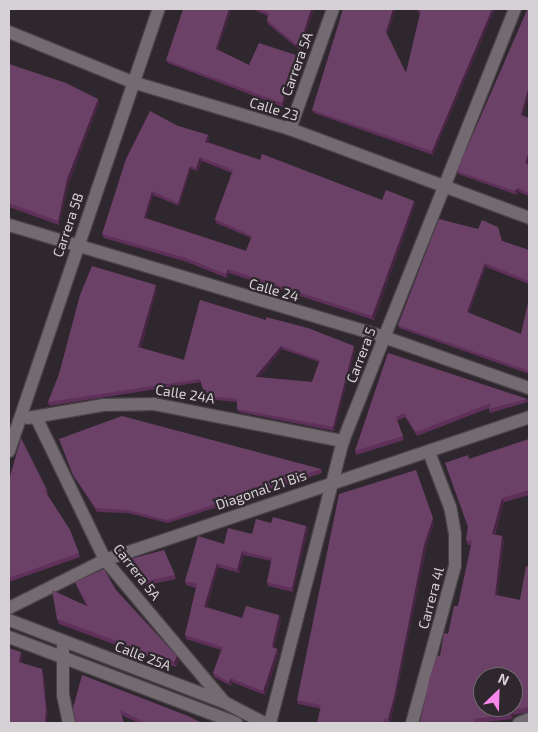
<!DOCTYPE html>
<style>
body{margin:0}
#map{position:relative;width:538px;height:732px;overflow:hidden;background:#2e272d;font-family:"Exo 2",sans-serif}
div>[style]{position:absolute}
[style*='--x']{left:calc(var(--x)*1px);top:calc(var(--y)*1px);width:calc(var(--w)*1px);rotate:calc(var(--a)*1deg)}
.roads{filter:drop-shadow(1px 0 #484247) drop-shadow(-1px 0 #484247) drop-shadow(0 1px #484247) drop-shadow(0 -1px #484247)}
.street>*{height:12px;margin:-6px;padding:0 6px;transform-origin:6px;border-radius:6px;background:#736b71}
.secondary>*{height:12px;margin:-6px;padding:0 6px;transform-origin:6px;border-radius:6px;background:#736b71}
.wall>*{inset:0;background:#5f305a}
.shaded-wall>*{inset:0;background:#462543}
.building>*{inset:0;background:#6c4167}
span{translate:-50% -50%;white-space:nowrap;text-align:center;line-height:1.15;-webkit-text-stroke:4.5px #2e272d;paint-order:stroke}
.street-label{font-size:14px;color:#d6d1d5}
.frame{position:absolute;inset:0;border:10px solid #d6d1d5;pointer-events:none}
.north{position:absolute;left:473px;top:667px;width:50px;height:50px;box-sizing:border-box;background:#2e272d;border:1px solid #716b70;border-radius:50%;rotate:24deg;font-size:14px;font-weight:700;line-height:20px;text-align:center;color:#d6d1d5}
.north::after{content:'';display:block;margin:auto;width:18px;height:22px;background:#f788eb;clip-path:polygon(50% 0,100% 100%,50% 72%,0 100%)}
</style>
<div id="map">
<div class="roads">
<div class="street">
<i style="--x:9;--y:32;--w:133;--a:22.1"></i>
<i style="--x:132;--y:82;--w:165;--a:16.6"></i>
<i style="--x:290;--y:129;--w:255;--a:20.4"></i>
<i style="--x:290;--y:129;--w:127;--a:-70.3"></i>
<i style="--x:9;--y:225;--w:391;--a:16.6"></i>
<i style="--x:384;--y:337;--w:154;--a:19.4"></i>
<i style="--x:36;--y:417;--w:159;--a:64.2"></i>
<i style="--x:105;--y:560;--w:185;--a:50"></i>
<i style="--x:28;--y:418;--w:76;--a:-9.8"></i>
<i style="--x:103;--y:405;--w:51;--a:-1.1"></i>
<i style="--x:154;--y:404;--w:193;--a:11.1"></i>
<i style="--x:9;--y:451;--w:467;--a:-71.3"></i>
<i style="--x:9;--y:608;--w:107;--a:-26.6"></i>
<i style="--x:105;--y:560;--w:447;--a:-18.6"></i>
<i style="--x:63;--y:641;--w:54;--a:90"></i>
<i style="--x:63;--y:695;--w:29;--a:78"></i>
<i style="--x:270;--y:723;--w:291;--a:-75.5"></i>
<i style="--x:343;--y:441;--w:465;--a:-68.3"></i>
<i style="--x:412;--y:723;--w:163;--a:-74.7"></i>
<i style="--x:455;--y:566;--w:32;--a:-90"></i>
<i style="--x:455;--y:534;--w:27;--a:-100"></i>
<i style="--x:450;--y:507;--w:59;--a:-110.9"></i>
<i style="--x:519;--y:723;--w:11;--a:-22"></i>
</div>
<div class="secondary">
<i style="--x:9;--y:620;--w:230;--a:20.9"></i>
<i style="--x:224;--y:702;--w:45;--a:27.7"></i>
<i style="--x:9;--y:637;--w:243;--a:20.7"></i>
</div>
</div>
<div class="wall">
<i style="clip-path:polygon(252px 9px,314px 9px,300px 50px,268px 24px,267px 20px,268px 16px)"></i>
<i style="clip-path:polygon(417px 9px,495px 9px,433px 155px,314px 113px,312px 110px,387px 35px,406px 73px,420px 13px,419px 13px)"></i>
<i style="clip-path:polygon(218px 50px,249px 65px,298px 59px,283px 107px,168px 63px,166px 60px)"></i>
<i style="clip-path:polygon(9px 64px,98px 99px,99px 103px,69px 183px,59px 225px,9px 207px)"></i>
<i style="clip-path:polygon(523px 116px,527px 164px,529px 165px,529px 196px,519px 192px,517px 195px,458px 174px,457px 171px)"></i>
<i style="clip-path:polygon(evenodd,178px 126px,208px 135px,209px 139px,208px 142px,260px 160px,382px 200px,414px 201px,415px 205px,374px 320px,229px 273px,227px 278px,187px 262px,104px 238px,102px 234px,178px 126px,202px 161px,232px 173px,215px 219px,216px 223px,251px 238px,246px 251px,146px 218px,153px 195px,179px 206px,191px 169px,198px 171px,202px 161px)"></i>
<i style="clip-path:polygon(502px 241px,529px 250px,529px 284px,486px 267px,469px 313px,521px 334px,529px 299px,529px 374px,399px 328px,398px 325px)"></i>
<i style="clip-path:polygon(evenodd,157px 289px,141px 348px,184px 360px,200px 300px,355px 350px,334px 431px,239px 412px,237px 409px,237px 402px,206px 399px,201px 382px,49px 406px,48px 402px,157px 289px,282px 349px,319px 362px,312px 382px,259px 377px,282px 349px)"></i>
<i style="clip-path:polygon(388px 353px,527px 399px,528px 402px,490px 413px,489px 409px,489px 408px,417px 436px,405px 417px,397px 421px,404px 440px,356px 455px,355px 451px)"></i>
<i style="clip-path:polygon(59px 439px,321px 469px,322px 473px,168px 523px,128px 513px,97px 512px,75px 478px)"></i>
<i style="clip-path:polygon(529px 439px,529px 495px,504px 502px,495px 535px,502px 536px,504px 541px,497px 595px,520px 600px,529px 567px,529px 712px,513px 715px,512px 719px,477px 723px,420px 723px,448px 634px,458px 606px,471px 545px,468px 545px,466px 540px,468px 527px,469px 459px)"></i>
<i style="clip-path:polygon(9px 480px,47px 490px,48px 494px,47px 494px,70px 530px,80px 557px,9px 582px)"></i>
<i style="clip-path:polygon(434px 522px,426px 549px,395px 701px,390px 723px,298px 704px,297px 700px)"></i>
<i style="clip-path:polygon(271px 523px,306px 526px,308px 530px,293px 592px,268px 586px,267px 582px,271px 561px,244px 555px,239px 573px,218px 567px,207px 607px,242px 618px,279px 615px,281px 619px,274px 648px,277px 649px,279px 653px,265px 695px,232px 682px,231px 686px,214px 677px,213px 673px,221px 650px,186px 639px,185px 635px,196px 588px,186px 585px,185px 581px,224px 544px,252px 534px)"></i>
<i style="clip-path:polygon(164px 550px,176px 579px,147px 585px,132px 563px,131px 559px)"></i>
<i style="clip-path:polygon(75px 582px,116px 590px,179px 661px,176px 667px,59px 624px,57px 619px,87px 607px,77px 587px)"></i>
<i style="clip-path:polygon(82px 675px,202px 723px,139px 723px,121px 715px)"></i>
</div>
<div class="shaded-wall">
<i style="clip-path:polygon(229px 9px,232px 9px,217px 53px,216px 49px)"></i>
<i style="clip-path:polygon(311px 9px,314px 9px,300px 50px,299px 47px)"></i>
<i style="clip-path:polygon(393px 9px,396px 9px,387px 36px,386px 32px)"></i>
<i style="clip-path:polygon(492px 9px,495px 9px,433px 155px,432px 151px)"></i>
<i style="clip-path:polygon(296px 55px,298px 59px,283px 107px,282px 103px)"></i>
<i style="clip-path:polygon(529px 86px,529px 95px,523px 118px,521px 115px)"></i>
<i style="clip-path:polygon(98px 99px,99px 103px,69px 183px,59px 225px,58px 221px,67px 179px)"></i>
<i style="clip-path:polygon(208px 135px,209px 139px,207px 145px,205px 142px)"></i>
<i style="clip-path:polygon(529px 152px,529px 159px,526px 167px,525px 163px)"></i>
<i style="clip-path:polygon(200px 157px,202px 161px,198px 171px,196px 168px)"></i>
<i style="clip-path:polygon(190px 166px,191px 169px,179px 206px,178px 203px)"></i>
<i style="clip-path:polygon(518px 188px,519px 192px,517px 195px,515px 191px)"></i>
<i style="clip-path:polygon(152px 191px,153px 195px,145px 221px,144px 218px)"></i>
<i style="clip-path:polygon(414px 201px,415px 205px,374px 320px,372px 316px)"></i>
<i style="clip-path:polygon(485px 263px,486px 267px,468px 315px,467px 312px)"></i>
<i style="clip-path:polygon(228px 269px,229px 273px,227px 278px,226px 274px)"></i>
<i style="clip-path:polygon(156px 285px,157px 289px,140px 351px,138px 347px)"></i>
<i style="clip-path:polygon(281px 346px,282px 349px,257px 381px,255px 377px)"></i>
<i style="clip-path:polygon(354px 346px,355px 350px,334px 431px,333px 427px)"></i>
<i style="clip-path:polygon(416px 470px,434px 522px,426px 549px,395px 701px,390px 723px,388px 719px)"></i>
<i style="clip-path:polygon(502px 498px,504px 502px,493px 539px,492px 534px)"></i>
<i style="clip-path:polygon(306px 526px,308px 530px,293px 592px,292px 588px)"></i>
<i style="clip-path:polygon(502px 536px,504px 541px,496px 600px,495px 595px)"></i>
<i style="clip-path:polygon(242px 551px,244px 555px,239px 573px,237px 569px)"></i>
<i style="clip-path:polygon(217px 563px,218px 567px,206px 611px,204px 607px)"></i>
<i style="clip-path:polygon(279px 615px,281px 619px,273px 651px,272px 647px)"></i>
<i style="clip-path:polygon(277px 649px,279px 653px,265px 695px,263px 691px)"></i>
<i style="clip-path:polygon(21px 652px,23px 657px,21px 667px,19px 662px)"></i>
<i style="clip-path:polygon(177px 656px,179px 661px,176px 667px,174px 662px)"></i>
<i style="clip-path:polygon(42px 669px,44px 674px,48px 715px,47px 723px,45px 723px)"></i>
<i style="clip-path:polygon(230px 678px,232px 682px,231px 686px,229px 682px)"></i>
<i style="clip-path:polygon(512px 710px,513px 715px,512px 719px,511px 714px)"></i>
</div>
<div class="building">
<i style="clip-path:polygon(183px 9px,229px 9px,216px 49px,249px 65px,259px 43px,296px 55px,282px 103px,166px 60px)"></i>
<i style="clip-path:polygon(259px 9px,311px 9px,299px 47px,267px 20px,269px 13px)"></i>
<i style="clip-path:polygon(343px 9px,393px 9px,386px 32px,406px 73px,421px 10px,418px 9px,492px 9px,432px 151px,312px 110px)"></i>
<i style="clip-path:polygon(527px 10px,529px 10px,529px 86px,521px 115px,529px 118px,529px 152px,525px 163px,529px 165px,529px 193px,518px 188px,515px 191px,457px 171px)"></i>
<i style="clip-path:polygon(9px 64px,66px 83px,98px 99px,67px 179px,58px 221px,9px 203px)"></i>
<i style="clip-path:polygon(evenodd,150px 111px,178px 126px,208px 135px,205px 142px,260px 160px,262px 154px,382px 200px,386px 190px,414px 201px,372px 316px,228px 269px,226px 274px,186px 258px,102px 234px,126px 159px,150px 111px,200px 157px,233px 170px,215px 219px,252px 236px,246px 251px,144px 218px,152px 191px,178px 203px,190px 166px,196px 168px,200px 157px)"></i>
<i style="clip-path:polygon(439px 219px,478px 229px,482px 220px,498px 227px,502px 241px,529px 250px,529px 281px,485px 263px,467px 312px,521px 334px,529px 299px,529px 371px,398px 325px)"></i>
<i style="clip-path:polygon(evenodd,92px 266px,156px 285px,138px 347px,184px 360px,200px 300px,266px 320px,266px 317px,308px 328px,354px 346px,333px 427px,237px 409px,237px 399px,205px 396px,200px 379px,48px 402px,59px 374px,80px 295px,92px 266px,281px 346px,320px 360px,312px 382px,255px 377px,281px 346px)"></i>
<i style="clip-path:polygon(388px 353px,527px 399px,489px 409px,491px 403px,416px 432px,404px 413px,396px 417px,403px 436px,355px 451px)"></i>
<i style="clip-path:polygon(122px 416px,321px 469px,167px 520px,127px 510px,96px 508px,73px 475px,59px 439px)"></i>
<i style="clip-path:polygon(21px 438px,47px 490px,44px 490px,70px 530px,79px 553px,9px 578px,9px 480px)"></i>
<i style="clip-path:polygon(evenodd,529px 439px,529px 490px,502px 498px,492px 534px,502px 536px,495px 595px,520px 600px,526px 566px,529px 567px,529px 707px,512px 710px,511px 714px,474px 719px,475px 722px,469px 723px,420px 723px,430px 676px,437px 655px,440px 656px,444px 633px,448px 634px,454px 606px,458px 606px,472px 541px,466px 540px,468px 527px,445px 463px,468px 455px,469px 459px,529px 439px,483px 677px,513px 677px,513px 707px,483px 707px,483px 677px)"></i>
<i style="clip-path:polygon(416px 470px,433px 518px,424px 545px,394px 697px,388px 719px,384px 719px,383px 723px,317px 723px,321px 705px,297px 700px,339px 494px)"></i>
<i style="clip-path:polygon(273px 517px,306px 526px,292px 588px,267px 582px,272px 558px,242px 551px,237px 569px,217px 563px,204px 607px,242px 618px,246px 606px,279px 615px,272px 647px,277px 649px,263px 691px,230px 678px,229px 682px,213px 673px,223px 647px,185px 635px,197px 584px,185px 581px,198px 536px,224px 544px,228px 528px,252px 534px,256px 519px,271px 523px)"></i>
<i style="clip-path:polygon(164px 550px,175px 575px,145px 581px,131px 559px)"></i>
<i style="clip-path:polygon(104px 569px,116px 590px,177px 656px,174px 662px,57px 619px,52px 590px,89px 607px,75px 582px)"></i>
<i style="clip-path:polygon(9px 648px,21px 652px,19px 662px,42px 669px,46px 710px,45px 723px,9px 723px)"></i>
<i style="clip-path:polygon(82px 675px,188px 716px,202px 723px,146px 723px,120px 710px,124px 723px,76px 723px,73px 708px)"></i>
</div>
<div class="street-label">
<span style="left:297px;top:64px;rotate:-70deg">Carrera 5A</span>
<span style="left:274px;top:109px;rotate:17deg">Calle 23</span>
<span style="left:68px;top:225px;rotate:-71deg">Carrera 5B</span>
<span style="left:274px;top:290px;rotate:16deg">Calle 24</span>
<span style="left:361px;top:355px;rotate:-69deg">Carrera 5</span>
<span style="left:185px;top:394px;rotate:9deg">Calle 24A</span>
<span style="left:261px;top:490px;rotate:-19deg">Diagonal 21 Bis</span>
<span style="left:137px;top:572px;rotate:52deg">Carrera 5A</span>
<span style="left:431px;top:598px;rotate:-75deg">Carrera 4l</span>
<span style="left:143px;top:656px;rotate:21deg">Calle 25A</span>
</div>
<div class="frame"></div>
<div class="north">N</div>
</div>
